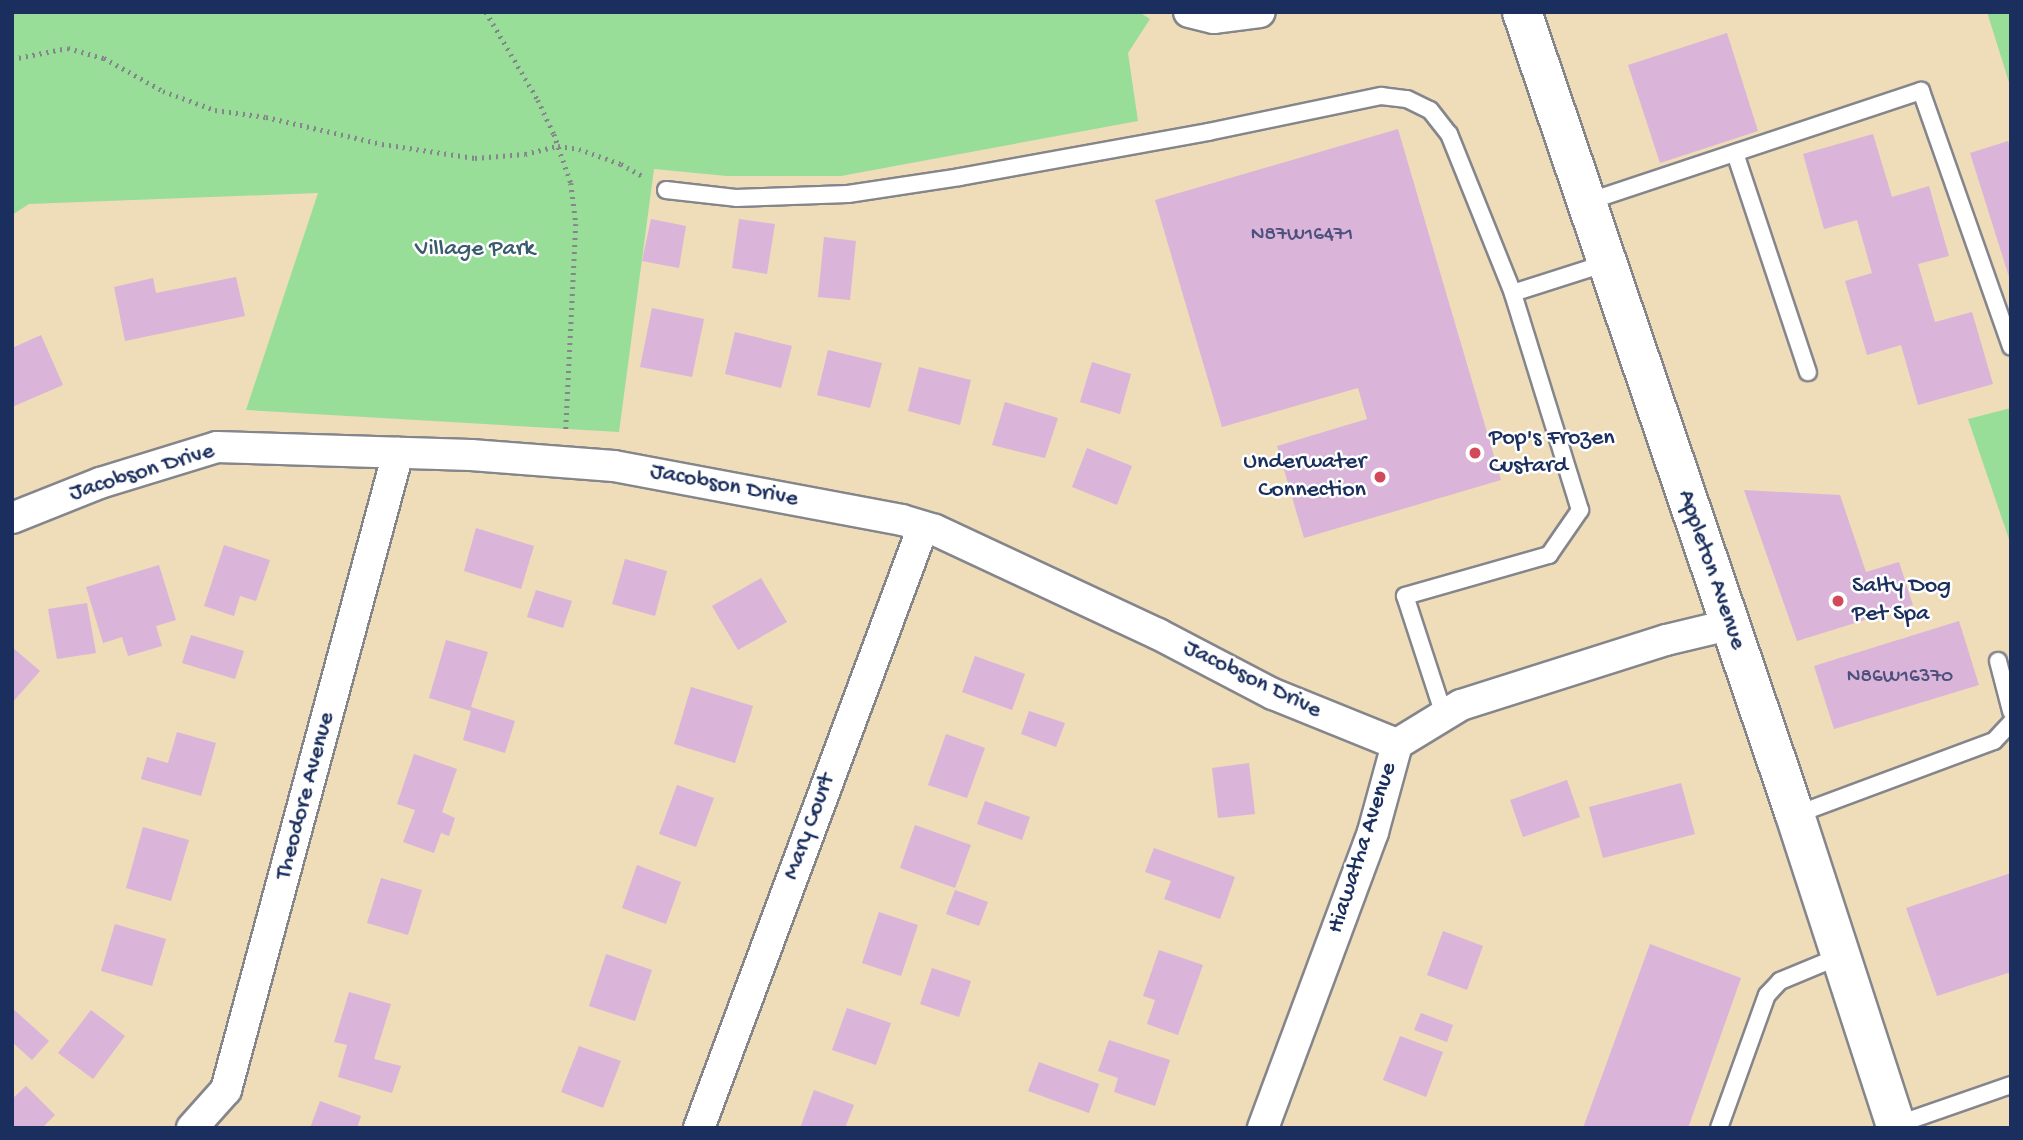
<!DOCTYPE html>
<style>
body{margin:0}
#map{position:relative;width:2023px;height:1140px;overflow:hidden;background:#efdcb9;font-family:"Gochi Hand",sans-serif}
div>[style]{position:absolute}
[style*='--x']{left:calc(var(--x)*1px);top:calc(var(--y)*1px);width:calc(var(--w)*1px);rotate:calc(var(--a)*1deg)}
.green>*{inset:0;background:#98de98}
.building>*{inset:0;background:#dab4d9}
.path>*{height:4.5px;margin-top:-2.25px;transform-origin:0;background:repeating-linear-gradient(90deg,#85868c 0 2px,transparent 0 7px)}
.roads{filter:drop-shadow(2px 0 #85868c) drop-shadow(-2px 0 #85868c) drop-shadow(0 2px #85868c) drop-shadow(0 -2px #85868c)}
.lane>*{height:16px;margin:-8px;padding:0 8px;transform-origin:8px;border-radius:8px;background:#fff}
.street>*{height:30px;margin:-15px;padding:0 15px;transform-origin:15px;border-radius:15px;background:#fff}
.primary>*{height:38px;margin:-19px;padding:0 19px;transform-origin:19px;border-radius:19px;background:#fff}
.dots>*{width:19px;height:19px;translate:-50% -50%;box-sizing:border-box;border:4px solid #fff;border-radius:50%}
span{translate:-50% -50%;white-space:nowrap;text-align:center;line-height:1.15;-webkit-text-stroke:5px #fff;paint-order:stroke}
.number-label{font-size:21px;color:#4b507d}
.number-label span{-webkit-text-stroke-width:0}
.park-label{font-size:24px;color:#3a5b6c}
.poi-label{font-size:24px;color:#1b2f5e}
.left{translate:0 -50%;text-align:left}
.right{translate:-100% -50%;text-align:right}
.street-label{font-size:24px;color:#1b2f5e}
.frame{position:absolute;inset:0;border:14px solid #1b2f5e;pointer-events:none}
</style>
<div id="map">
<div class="green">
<i style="clip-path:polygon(12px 12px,1139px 12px,1150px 19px,1128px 53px,1138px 121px,841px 176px,727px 176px,654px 169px,619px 432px,246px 410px,318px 193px,29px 204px,12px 215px)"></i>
<i style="clip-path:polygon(1987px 12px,2011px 12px,2011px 89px,2003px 63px)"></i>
<i style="clip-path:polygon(2011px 408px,2011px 545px,1968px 419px)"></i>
</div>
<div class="building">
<i style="clip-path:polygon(1727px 33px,1758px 131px,1660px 163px,1628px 65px)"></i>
<i style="clip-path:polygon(1398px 129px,1501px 480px,1304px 538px,1277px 446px,1367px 419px,1358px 388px,1222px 427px,1155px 200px)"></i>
<i style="clip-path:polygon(1873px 134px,1892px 197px,1929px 186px,1949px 256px,1918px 264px,1935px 322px,1972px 312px,1993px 384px,1918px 405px,1901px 345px,1867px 355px,1845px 281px,1872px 273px,1857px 220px,1824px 229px,1803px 154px)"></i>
<i style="clip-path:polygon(2008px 141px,2011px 151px,2010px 280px,1970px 153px)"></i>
<i style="clip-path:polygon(651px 219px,686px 226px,679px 268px,642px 261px)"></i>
<i style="clip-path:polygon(739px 219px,775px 224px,767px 274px,732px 268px)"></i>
<i style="clip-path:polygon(824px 237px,856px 241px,850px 300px,818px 297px)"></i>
<i style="clip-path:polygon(236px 277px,245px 316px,125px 341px,114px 287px,153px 278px,156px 293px)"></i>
<i style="clip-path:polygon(652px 308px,704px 319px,692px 377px,640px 367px)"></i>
<i style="clip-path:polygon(735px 332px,792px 346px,781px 388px,725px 374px)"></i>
<i style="clip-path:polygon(41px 335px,63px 385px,12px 407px,12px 348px)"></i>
<i style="clip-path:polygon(828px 350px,882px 363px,870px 408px,817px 395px)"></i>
<i style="clip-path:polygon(1092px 362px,1131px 374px,1120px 414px,1080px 402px)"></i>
<i style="clip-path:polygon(919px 367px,971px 380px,960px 425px,908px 411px)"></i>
<i style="clip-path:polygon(1005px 402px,1058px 418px,1045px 458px,992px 445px)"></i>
<i style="clip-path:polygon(1087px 448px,1132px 466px,1117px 505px,1072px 487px)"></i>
<i style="clip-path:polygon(1744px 490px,1840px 495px,1866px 572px,1899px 562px,1913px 605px,1797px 641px)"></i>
<i style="clip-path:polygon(476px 528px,534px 546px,521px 589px,464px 571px)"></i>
<i style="clip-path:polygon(224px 545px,270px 560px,256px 601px,240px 596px,234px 616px,204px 606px)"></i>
<i style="clip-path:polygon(625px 559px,667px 571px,655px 616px,612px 604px)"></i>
<i style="clip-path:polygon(159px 565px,176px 620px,156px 626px,162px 646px,128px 656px,122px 637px,103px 643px,86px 587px)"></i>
<i style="clip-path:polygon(761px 578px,787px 622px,738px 650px,712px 606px)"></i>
<i style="clip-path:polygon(536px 590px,572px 601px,563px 628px,527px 617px)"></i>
<i style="clip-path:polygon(87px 603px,96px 653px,57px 659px,48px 609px)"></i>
<i style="clip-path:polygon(1959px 621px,1979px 685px,1834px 729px,1814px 666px)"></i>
<i style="clip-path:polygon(191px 635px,244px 651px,235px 679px,182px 663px)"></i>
<i style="clip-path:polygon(446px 640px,488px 652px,471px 707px,515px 721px,505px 753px,463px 740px,471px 711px,429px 698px)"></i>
<i style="clip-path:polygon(12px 647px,40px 671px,12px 703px)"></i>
<i style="clip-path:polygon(975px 656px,1025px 674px,1012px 710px,962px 692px)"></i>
<i style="clip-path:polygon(691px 687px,753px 706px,735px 763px,674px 744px)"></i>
<i style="clip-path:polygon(1029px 711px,1065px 723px,1056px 747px,1021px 734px)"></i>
<i style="clip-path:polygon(177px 732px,216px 743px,201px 796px,141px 779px,147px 757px,168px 763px)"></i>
<i style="clip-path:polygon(946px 734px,985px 748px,967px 798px,928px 785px)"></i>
<i style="clip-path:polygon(414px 754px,457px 769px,442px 812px,455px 818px,449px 836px,441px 833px,434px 853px,403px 842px,415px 810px,397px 804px)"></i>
<i style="clip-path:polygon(1249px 763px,1255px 814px,1218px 818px,1212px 768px)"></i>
<i style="clip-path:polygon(1567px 780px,1580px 817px,1523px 837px,1510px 800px)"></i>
<i style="clip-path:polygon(1681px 783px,1695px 834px,1603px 858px,1589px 807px)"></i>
<i style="clip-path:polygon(677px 785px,714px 798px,696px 847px,659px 834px)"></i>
<i style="clip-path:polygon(985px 801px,1030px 817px,1022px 840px,977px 824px)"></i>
<i style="clip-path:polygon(915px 825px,971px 845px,955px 888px,900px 868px)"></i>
<i style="clip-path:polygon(143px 827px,189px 840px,171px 901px,126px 888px)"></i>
<i style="clip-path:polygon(1154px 848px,1235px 877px,1220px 919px,1164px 899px,1171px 881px,1145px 872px)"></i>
<i style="clip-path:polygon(637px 865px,681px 882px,666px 924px,622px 908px)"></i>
<i style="clip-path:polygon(2011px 873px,2011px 972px,1937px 996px,1906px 908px)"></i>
<i style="clip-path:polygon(381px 878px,422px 890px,408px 935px,367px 923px)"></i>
<i style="clip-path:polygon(955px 890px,988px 902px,979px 926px,946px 914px)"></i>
<i style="clip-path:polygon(879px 912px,918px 925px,901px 976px,862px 963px)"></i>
<i style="clip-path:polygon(115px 924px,166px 939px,152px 986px,101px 971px)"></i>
<i style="clip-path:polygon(1443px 931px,1483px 946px,1467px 990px,1427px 975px)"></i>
<i style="clip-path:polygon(1650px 944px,1741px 978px,1688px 1128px,1583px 1128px)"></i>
<i style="clip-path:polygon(1159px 950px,1203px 965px,1178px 1035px,1147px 1024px,1155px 1000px,1143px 996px)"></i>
<i style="clip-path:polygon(606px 954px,652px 970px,635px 1021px,589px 1006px)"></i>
<i style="clip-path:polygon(932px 968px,971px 981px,959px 1017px,920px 1004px)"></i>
<i style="clip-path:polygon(349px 992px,391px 1004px,374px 1059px,401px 1066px,392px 1093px,338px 1077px,347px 1045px,334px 1042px)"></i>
<i style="clip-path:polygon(12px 1008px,49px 1041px,32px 1060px,12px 1042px)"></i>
<i style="clip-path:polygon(847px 1008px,891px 1023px,876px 1065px,832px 1050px)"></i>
<i style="clip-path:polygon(91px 1010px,125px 1036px,93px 1079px,58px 1053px)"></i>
<i style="clip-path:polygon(1421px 1013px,1453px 1025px,1447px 1042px,1414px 1030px)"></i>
<i style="clip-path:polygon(1400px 1036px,1443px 1052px,1426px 1097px,1383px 1080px)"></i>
<i style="clip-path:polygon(1109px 1040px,1170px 1060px,1155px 1106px,1114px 1092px,1118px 1078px,1098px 1071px)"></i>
<i style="clip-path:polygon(579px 1046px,621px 1061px,603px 1108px,561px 1092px)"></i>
<i style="clip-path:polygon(1039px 1062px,1099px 1084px,1089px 1113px,1028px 1091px)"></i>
<i style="clip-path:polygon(26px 1086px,55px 1115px,42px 1128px,12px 1128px,12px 1099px)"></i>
<i style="clip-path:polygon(814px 1090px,854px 1105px,845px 1128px,800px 1128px)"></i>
<i style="clip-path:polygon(320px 1101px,361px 1116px,357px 1128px,310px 1128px)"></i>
</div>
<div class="path">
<i style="--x:486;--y:12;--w:102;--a:59.4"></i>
<i style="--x:538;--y:100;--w:38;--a:65"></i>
<i style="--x:554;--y:134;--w:52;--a:70.9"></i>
<i style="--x:571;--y:183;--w:41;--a:83"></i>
<i style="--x:576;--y:224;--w:207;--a:92.8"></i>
<i style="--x:12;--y:59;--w:57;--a:-11.1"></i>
<i style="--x:68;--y:48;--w:37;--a:16"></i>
<i style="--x:104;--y:58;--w:68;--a:29.2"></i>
<i style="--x:163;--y:91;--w:55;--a:20.1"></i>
<i style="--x:215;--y:110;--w:51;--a:7.8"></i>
<i style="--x:266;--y:117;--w:119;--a:13.1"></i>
<i style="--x:382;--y:144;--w:94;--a:8.6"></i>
<i style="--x:475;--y:158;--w:50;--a:-4.6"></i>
<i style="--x:525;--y:154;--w:34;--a:-14"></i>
<i style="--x:558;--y:146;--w:21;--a:8"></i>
<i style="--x:579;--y:149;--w:45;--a:19.7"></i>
<i style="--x:621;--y:164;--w:26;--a:29"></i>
</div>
<div class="roads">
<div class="lane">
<i style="--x:1735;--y:153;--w:231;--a:71.6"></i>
<i style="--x:666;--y:190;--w:70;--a:6.5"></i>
<i style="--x:736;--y:198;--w:112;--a:-2"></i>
<i style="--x:848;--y:194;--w:113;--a:-8.6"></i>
<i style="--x:960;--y:177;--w:252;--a:-10.3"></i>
<i style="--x:1208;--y:132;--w:177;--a:-11.8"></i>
<i style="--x:1381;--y:96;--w:26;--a:7"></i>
<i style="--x:1407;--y:99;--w:25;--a:26"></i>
<i style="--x:1430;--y:110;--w:31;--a:52"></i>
<i style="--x:1449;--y:134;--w:171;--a:68.1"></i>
<i style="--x:1513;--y:293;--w:99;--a:-17.7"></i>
<i style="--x:1587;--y:202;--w:352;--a:-18.4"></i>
<i style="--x:1921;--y:91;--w:271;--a:70.6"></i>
<i style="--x:1998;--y:661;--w:52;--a:75.4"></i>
<i style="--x:1444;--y:715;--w:125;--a:-108.1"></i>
<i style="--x:1405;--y:596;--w:150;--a:-15.9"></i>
<i style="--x:1549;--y:555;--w:55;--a:-55.4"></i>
<i style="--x:1580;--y:510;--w:227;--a:-107.2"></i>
<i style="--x:1795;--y:815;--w:212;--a:-20.4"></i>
<i style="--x:1994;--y:741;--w:25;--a:-47"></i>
<i style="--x:1896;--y:1125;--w:122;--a:-19.2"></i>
<i style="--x:1719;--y:1128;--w:141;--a:-70.2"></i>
<i style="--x:1767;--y:995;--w:19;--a:-47"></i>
<i style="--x:1780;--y:981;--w:65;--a:-22.6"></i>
</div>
<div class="street">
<i style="--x:1189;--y:12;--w:25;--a:14"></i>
<i style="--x:1213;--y:18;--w:47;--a:-7.3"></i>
<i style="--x:12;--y:518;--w:95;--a:-21.7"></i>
<i style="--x:100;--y:483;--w:122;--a:-17.1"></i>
<i style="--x:217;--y:447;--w:254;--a:1.8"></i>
<i style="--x:471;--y:455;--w:143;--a:4.4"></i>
<i style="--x:614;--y:466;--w:293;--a:10.6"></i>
<i style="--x:902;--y:520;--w:34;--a:17"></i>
<i style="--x:935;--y:530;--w:246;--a:25"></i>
<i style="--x:1158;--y:634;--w:130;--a:27.6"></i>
<i style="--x:1273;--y:694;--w:134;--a:22"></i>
<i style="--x:192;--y:1128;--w:51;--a:-48.2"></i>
<i style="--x:226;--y:1090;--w:660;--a:-74.89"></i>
<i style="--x:699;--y:1128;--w:641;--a:-69.56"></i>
<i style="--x:1263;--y:1128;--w:316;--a:-69.6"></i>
<i style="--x:1373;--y:832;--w:91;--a:-74.7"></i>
<i style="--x:1397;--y:744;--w:75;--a:-31.4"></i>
<i style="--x:1461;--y:705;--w:215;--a:-17.6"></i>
<i style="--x:1666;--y:640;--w:65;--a:-13.4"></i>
</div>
<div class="primary">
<i style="--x:1522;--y:12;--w:848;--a:71.22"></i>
<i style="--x:1795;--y:815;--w:329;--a:72"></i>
</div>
</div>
<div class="dots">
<i style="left:1475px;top:453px;background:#d1495b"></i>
<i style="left:1380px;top:477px;background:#d1495b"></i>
<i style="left:1838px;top:601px;background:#d1495b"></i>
</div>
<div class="number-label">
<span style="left:1302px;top:236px">N87W16471</span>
<span style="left:1900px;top:678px">N86W16370</span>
</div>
<div class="park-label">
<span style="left:475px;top:250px">Village Park</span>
</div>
<div class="poi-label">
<span class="left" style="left:1489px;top:453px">Pop's Frozen<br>Custard</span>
<span class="right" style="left:1366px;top:477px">Underwater<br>Connection</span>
<span class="left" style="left:1852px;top:601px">Salty Dog<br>Pet Spa</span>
</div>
<div class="street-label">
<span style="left:142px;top:473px;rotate:-17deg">Jacobson Drive</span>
<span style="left:724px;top:486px;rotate:11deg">Jacobson Drive</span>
<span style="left:1711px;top:570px;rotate:71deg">Appleton Avenue</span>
<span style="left:1252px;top:680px;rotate:26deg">Jacobson Drive</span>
<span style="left:306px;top:796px;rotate:-75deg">Theodore Avenue</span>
<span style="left:810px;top:827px;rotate:-70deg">Mary Court</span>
<span style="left:1363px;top:848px;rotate:-72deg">Hiawatha Avenue</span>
</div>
<div class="frame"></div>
</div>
